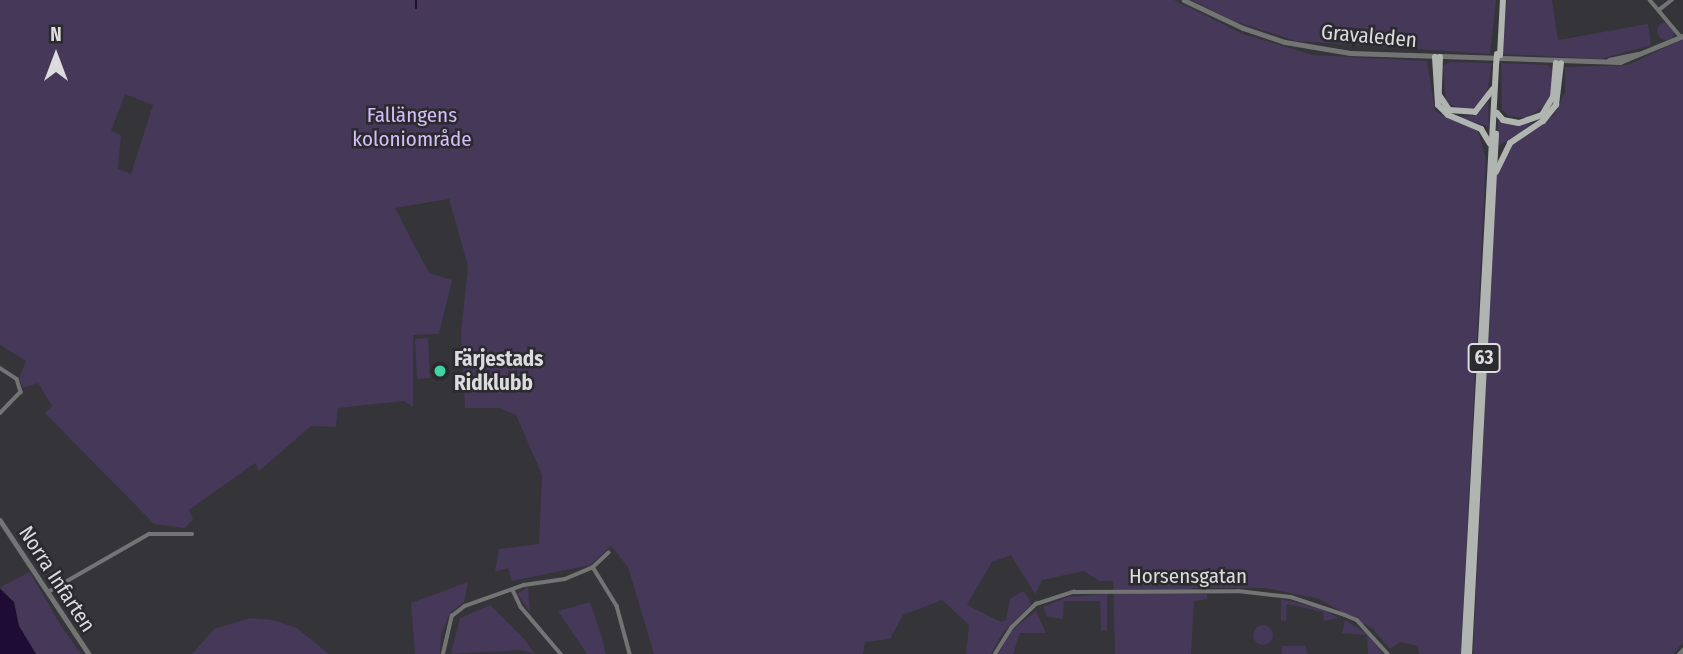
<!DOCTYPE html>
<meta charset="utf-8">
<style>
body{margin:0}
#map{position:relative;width:1683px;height:654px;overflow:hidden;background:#353438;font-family:"Fira Sans Condensed",sans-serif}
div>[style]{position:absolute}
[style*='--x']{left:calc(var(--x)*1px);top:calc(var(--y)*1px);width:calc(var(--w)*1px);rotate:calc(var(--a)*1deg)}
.green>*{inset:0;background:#453858}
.round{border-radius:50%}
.water>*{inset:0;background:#1f0c34}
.stream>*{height:2px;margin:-1px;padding:0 1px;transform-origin:1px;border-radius:1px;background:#1f0c34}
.minor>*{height:3.5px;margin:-1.75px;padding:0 1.75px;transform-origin:1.75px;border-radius:1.75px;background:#737574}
.tertiary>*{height:4.5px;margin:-2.25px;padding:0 2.25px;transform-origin:2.25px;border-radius:2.25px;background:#737574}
.primary>*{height:6px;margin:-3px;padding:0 3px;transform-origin:3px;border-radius:3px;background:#b0b5b2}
.primary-bridge>*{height:6px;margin:-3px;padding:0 3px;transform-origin:3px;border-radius:3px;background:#b0b5b2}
.dots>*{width:19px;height:19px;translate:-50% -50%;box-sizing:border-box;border:4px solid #2b2a2e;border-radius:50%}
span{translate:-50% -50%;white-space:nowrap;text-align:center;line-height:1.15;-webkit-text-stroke:5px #2b2a2e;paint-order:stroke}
.shield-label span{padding:2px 5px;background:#2b2a2e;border:2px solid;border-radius:5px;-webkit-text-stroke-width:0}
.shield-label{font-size:19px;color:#dcdbdd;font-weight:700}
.street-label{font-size:21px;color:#dcdbdd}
.park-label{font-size:21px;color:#d4bef9}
.poi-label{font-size:21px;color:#dcdbdd;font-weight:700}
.left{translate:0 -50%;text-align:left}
.north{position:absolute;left:21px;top:21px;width:70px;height:70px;-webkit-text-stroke:5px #2b2a2e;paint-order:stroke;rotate:0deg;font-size:19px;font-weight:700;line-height:28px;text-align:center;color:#dcdbdd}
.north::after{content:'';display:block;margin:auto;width:24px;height:32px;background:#dcdbdd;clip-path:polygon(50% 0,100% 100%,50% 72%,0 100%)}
</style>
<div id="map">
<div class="green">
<i style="clip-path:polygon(evenodd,0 0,1174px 0,1243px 34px,1313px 55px,1427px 61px,1435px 111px,1478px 131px,1486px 159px,1461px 654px,1419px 654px,1418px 646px,1400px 642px,1390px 649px,1373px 629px,1319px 599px,1266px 588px,1193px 588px,1191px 594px,1207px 594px,1207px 599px,1194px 601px,1191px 654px,1115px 654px,1113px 581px,1099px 581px,1084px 571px,1042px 580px,1035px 594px,1011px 555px,992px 562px,967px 605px,1001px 622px,1006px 620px,1010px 599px,1023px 591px,1029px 598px,1031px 605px,1003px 632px,991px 654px,966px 654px,969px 625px,942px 600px,903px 615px,890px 639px,865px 642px,863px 654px,654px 654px,628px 567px,611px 546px,590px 565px,512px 581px,508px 568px,495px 572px,499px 549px,539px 544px,542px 475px,516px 415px,499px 408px,465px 408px,461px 334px,468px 266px,449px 199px,395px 208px,429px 273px,452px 280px,439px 334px,413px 335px,413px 407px,404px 401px,338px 408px,336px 427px,311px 426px,259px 471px,255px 463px,189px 510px,193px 519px,185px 528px,154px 524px,45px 413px,52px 406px,38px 383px,23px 388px,19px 378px,26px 361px,0 345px,0 0,125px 94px,153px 105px,131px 174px,118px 169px,121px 135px,111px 131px,125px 94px)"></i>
<i style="clip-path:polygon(1192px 0,1496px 0,1490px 54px,1296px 41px,1234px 21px)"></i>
<i style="clip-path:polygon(1507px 0,1552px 0,1558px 40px,1648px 24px,1651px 45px,1601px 59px,1502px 54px)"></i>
<i class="round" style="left:1657px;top:22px;width:18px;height:18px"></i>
<i style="clip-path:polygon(1683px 39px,1683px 643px,1673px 654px,1473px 654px,1496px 166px,1506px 145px,1554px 115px,1565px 92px,1565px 67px,1628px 65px)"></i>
<i style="clip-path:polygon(1450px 62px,1492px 63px,1487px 93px,1474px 108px,1464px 111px,1446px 102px,1443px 66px)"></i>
<i style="clip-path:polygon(1501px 63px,1548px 65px,1553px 72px,1551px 94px,1545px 106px,1526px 118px,1508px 116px,1502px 109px)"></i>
<i style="clip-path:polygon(1488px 102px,1489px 127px,1458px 117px,1475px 115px)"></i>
<i style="clip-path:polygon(1498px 121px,1514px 125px,1534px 123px,1497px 147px)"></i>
<i style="clip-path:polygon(428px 338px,430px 378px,417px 379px,415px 339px)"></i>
<i style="clip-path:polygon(30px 572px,61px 626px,81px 654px,36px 654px,19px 626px,9px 597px,0 587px)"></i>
<i style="clip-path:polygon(468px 582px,464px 602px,450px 613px,441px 634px,440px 654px,415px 654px,411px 603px)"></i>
<i style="clip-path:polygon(528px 587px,530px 612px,517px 594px)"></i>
<i style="clip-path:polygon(1107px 594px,1107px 630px,1101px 630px,1100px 601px,1064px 601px,1063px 619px,1047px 617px,1043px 607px,1067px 597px)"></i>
<i style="clip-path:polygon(1281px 599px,1322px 609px,1339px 618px,1324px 621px,1323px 612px,1287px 604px,1286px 621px,1281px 620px)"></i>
<i style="clip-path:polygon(590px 602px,601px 634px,606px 654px,587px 654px,558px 611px)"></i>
<i style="clip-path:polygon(490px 605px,525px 640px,535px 654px,522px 650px,451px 654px,460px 618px)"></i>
<i style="clip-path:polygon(1036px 611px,1046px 633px,1020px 633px,1013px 654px,998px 654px,1012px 630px)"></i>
<i style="clip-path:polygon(250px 618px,273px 620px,297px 628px,329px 654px,192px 654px,214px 629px)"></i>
<i style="clip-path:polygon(1345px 620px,1369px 635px,1383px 654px,1368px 654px,1367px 635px,1342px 633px)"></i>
<i class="round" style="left:1253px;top:625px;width:20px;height:20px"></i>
<i style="clip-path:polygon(1282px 646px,1305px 646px,1308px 654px,1282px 654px)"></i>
</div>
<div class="water">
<i style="clip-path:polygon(0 589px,14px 602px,19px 626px,36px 654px,0 654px)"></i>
</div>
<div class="stream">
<i style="--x:416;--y:0;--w:8;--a:90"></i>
</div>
<div class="minor">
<i style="--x:1650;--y:0;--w:48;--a:50"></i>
<i style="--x:1659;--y:10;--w:16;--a:-38"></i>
<i style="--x:0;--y:368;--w:20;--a:33"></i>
<i style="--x:17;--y:379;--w:14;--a:73"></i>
<i style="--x:21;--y:392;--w:30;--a:134"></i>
<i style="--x:593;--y:567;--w:46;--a:58.4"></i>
<i style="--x:617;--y:606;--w:50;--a:74.8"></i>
<i style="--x:513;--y:590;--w:19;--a:65"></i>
<i style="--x:521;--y:607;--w:62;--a:49.6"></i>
<i style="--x:48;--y:592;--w:116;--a:-29.9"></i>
<i style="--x:149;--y:534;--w:43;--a:0"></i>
<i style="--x:443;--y:654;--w:39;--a:-77"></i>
<i style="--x:452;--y:616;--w:16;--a:-38"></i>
<i style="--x:465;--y:606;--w:63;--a:-19.6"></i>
<i style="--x:524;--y:585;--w:41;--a:-8.3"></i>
<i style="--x:565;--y:579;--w:30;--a:-23"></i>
<i style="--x:593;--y:567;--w:21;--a:-43"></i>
<i style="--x:995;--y:654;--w:31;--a:-58"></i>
<i style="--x:1011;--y:628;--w:35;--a:-44"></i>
<i style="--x:1036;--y:604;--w:40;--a:-18"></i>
<i style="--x:1074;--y:592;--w:164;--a:-0.3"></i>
<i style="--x:1238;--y:591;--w:53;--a:6.5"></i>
<i style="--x:1291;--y:597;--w:57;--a:18.4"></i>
<i style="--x:1345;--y:615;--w:13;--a:23"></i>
<i style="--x:1357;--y:620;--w:46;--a:47.6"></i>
</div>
<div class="tertiary">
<i style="--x:1184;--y:0;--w:65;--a:25.4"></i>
<i style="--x:1243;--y:28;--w:44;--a:18.4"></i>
<i style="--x:1285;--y:42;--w:66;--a:9.6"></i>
<i style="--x:1350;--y:53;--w:270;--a:1.9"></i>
<i style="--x:1620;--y:62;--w:68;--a:-22.4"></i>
<i style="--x:1609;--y:60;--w:29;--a:-12"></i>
<i style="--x:0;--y:520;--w:161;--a:56.4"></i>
<i style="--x:1679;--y:654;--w:6;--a:-45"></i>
</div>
<div class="primary">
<i style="--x:1500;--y:55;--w:55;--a:-86.9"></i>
<i style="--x:1435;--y:57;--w:48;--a:86.4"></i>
<i style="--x:1438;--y:105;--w:14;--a:45"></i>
<i style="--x:1448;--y:115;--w:36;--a:23"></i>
<i style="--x:1481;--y:129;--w:17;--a:59"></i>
<i style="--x:1440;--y:57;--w:38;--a:92"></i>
<i style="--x:1439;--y:95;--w:18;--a:56"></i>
<i style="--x:1449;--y:110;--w:26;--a:4"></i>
<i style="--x:1475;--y:112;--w:29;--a:-52"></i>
<i style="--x:1497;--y:113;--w:9;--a:49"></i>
<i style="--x:1503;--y:120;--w:16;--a:11"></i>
<i style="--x:1519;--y:123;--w:24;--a:-19"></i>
<i style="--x:1542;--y:115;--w:21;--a:-59"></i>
<i style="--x:1553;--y:97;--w:34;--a:-85"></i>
<i style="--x:1496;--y:172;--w:32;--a:-64"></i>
<i style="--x:1510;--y:143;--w:40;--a:-34"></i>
<i style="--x:1543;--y:121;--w:21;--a:-51"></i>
<i style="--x:1556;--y:105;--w:42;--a:-83.2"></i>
<i style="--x:1464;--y:654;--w:589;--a:-86.88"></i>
<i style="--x:1469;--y:654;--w:521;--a:-87.03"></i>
</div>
<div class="primary-bridge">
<i style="--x:1496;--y:66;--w:12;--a:-85"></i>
</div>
<div class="dots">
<i style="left:440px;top:371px;background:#3fd4a2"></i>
</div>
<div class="shield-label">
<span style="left:1484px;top:358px">63</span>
</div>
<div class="street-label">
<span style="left:1369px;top:36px;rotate:5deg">Gravaleden</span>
<span style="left:1188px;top:576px">Horsensgatan</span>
<span style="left:57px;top:579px;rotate:57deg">Norra Infarten</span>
</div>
<div class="park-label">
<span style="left:412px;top:127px">Fallängens<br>koloniområde</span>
</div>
<div class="poi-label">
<span class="left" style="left:454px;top:371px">Färjestads<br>Ridklubb</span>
</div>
<div class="north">N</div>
</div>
